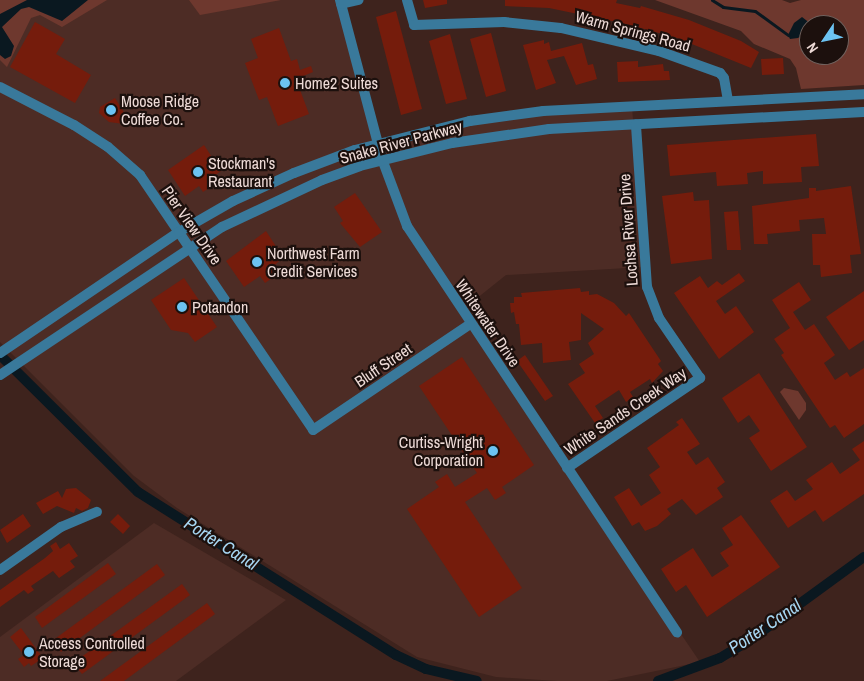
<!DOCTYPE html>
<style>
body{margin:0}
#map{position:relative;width:864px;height:681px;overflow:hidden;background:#3e231d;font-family:"Archivo Narrow",sans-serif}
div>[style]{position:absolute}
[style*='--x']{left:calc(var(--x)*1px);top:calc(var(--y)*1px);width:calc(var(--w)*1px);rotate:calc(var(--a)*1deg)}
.built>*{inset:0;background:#4d2c25}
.green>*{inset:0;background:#6e382e}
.water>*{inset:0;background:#0a1820}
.stream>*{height:3px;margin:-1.5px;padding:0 1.5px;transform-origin:1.5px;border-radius:1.5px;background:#0a1820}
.canal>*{height:10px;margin:-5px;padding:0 5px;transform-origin:5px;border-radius:5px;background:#0a1820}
.building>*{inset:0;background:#751c0c}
.minor>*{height:10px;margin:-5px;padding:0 5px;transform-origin:5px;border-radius:5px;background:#39799b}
.dots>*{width:14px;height:14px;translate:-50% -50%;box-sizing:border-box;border:2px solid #1c100d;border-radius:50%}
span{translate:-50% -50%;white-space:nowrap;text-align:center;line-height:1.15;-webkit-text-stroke:4.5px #1c100d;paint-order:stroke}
.street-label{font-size:16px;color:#eddad6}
.poi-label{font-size:16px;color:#eddad6}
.left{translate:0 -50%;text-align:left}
.right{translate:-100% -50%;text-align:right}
.water-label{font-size:18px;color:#a7d6f2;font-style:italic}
.north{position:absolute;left:799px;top:15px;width:50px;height:50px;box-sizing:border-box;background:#1c100d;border:1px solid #70615d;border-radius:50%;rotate:236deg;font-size:14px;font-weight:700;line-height:20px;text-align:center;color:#eddad6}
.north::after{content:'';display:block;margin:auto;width:18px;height:22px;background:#6cc3f2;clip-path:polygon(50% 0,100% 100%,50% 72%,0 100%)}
</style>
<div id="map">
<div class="built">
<i style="clip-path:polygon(0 0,340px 0,378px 144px,499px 116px,632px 106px,644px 267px,506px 275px,461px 311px,700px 662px,607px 681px,557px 681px,496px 677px,417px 657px,177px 508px,134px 476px,0 342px)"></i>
<i style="clip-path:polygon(154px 523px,286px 600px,176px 681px,0 681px,0 637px)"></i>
</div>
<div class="green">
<i style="clip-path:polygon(0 0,107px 0,62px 27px,40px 15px,31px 18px,7px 67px,0 60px)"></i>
<i style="clip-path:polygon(189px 0,281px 0,200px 15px)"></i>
<i style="clip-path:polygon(evenodd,655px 0,782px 0,790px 3px,801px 0,864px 0,864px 85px,801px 89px,796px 68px,790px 59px,754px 44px,741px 31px,655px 0,809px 25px,839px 25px,839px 55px,809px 55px,809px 25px)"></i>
<i style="clip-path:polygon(784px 388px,798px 391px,806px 403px,806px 410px,799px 420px,780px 392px)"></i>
</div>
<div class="water">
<i style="clip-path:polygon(27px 0,88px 0,62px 21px,29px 7px,21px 9px,2px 27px,14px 46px,11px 56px,5px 59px,0 55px,0 14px)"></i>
<i style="clip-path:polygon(802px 17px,811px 24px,809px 30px,798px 38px,790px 39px,788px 35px,794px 23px)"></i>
</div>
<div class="stream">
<i style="--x:712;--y:0;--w:13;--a:32"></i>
<i style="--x:723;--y:7;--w:32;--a:7"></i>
<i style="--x:755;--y:11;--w:41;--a:36"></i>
</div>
<div class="canal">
<i style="--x:0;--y:355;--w:194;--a:44.8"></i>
<i style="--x:138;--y:492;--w:305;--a:32.3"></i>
<i style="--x:396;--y:655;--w:33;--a:25"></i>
<i style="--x:426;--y:669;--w:52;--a:13.2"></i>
<i style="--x:658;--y:681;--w:66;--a:-20.4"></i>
<i style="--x:720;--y:658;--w:35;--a:-31"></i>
<i style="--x:750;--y:640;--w:141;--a:-36.1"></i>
</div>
<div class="building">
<i style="clip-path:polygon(423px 0,447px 0,447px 4px,425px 8px)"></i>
<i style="clip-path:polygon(505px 0,617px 0,616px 3px,640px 8px,641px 6px,689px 20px,741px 41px,759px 52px,751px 68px,677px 38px,626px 24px,549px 8px,505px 6px)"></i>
<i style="clip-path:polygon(396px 11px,422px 109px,401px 115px,376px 17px)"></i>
<i style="clip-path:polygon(35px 22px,65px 39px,56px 54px,91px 75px,75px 103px,10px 67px)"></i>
<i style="clip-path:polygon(279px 28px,291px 61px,297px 59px,300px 70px,311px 66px,313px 72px,296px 79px,309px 114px,278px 126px,267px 97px,259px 100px,245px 63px,258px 58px,251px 39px)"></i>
<i style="clip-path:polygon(491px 33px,506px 91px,486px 97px,470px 39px)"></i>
<i style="clip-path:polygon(450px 34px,467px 99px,446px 104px,429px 41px)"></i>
<i style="clip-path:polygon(544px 40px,544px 44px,549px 42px,551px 51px,582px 43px,588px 65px,593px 64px,597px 79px,576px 85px,564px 56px,547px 60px,556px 83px,536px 90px,523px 45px)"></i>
<i style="clip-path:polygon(783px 58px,784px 74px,762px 75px,761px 59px)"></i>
<i style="clip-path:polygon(638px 61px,638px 67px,663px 64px,664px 71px,669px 71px,670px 80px,618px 82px,617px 62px)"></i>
<i style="clip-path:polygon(115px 98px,125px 114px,124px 124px,109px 122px,99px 113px,100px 107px)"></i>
<i style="clip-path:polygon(816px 134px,819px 166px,801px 167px,802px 182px,763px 184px,763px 171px,747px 173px,748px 184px,717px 186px,716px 172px,670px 176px,667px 145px)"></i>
<i style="clip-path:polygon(204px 145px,221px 171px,214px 176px,218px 182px,203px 192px,199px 186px,185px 196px,168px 170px)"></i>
<i style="clip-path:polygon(851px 186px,861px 254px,850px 255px,852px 273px,821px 277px,820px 265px,813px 265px,812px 234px,826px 234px,824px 218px,799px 220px,800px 231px,767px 234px,768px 244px,754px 244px,752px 206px,809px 198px,809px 188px,816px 188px,816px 191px)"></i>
<i style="clip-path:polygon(693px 192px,694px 201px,709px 200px,712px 259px,671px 264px,662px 196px)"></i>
<i style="clip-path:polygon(355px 193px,382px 232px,360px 247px,340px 223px,343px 221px,334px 207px)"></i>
<i style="clip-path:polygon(738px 211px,741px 250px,727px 250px,724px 212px)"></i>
<i style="clip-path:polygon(266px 231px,283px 257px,273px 267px,278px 274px,265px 283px,260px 276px,244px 287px,226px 261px)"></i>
<i style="clip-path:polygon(739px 273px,745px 281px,716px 301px,725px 314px,736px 306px,754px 332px,719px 359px,674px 293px,700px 276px,708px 288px,717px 281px,722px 285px)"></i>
<i style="clip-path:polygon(184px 278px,217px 327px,195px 342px,188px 333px,171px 330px,151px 300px)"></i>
<i style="clip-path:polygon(799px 282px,811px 300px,793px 312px,805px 330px,814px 324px,835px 355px,824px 363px,835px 380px,847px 372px,850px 377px,864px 368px,864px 424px,844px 438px,835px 425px,830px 428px,781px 355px,784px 353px,774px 339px,790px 328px,772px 300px)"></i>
<i style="clip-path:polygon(580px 288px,581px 292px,589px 291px,589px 295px,597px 294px,614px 303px,626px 316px,629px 313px,661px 361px,658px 364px,663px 371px,652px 383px,650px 379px,630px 392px,633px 397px,626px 402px,619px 390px,595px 406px,603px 418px,595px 423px,568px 384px,585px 373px,579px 364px,594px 354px,588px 343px,604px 329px,581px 313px,581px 340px,569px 342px,571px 360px,543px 363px,542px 343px,521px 345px,519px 324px,516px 324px,514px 312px,511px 313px,510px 303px,514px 303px,514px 297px,522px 297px,521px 293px)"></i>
<i style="clip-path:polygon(864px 291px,864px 340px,849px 350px,826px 317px)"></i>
<i style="clip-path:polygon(525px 355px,553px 396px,545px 401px,517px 361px)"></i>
<i style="clip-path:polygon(462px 357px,534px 465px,502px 487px,506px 493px,495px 500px,487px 488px,465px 502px,522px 588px,479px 617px,407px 509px,439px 487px,435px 482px,447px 474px,455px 487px,477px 473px,419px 386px)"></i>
<i style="clip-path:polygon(759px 373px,807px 447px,771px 471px,749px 438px,760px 431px,749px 415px,738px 423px,722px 398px)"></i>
<i style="clip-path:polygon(682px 418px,700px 444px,687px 452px,696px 465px,708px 457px,725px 482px,717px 488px,723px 497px,696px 515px,682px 499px,667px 509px,671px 514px,657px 526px,645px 531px,639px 522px,632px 526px,614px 497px,629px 488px,641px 506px,661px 493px,649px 475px,660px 467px,647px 448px,679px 425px,676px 422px)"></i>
<i style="clip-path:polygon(864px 441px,864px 494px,823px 522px,815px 510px,788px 528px,770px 501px,787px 490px,795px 501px,813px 489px,806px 480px,832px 462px,840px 474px,860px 460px,852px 449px)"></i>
<i style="clip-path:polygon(76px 488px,91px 500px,88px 508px,82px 511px,76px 508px,74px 513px,57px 506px,43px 514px,36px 503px,58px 491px,62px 498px,66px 489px)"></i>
<i style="clip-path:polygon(23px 514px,31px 526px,7px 543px,0 530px)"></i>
<i style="clip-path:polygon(118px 514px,130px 526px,123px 534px,110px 522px)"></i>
<i style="clip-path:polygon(741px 515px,780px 567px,707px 617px,686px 585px,676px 592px,661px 569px,693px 548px,712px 577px,729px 566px,720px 553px,733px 545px,722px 528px)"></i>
<i style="clip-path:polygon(56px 542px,60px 549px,69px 543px,78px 556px,70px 561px,75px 567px,59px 578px,53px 571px,31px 586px,34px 590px,28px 594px,24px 590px,0 607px,0 590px,45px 558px,53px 551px,50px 546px)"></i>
<i style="clip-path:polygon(108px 563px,116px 574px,42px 628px,35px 617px)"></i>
<i style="clip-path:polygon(157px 564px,165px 575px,61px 652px,52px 641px)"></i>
<i style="clip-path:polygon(182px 584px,190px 595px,82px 674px,73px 663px)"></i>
<i style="clip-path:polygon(207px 603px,215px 614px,124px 681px,100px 681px)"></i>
<i style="clip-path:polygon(21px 628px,43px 658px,31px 666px,29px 663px,24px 667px,18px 659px,24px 655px,10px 637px)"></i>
</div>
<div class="minor">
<i style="--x:340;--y:0;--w:164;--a:75.2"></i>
<i style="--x:382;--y:159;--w:72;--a:69.5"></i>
<i style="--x:407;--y:226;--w:488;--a:56.4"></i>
<i style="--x:407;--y:0;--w:26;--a:74"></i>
<i style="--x:414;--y:25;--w:90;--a:-1.9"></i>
<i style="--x:504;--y:22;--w:57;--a:6"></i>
<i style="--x:561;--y:28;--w:101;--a:13.2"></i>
<i style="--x:659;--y:51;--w:65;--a:19.8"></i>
<i style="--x:720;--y:73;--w:6;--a:51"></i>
<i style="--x:724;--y:78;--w:22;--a:80"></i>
<i style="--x:341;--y:4;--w:18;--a:-13"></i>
<i style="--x:0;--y:87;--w:83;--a:27.2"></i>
<i style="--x:74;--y:125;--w:40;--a:32.9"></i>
<i style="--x:108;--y:147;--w:43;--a:41.2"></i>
<i style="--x:140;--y:175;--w:308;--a:55.8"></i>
<i style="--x:313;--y:430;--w:189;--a:-34"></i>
<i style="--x:0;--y:353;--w:216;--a:-34.1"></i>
<i style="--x:179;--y:232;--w:62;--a:-29.9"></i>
<i style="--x:233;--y:201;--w:67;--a:-24.7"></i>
<i style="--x:294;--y:173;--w:65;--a:-20.7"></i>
<i style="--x:355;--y:150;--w:119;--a:-14.2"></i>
<i style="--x:470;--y:121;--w:74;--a:-7.8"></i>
<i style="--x:543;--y:111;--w:321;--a:-3"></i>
<i style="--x:0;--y:375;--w:267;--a:-33.7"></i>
<i style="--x:222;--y:227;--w:110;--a:-25.2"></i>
<i style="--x:322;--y:180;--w:40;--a:-20.2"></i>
<i style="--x:360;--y:166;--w:95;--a:-14"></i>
<i style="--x:452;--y:143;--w:98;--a:-8.2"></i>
<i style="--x:549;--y:129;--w:315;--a:-3.1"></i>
<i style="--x:567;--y:468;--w:161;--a:-34.1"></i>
<i style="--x:700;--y:378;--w:73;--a:-124.3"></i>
<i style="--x:659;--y:318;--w:33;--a:-111"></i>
<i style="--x:647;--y:287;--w:163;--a:-93.9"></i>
<i style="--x:0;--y:570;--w:75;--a:-35.2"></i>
<i style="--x:61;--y:527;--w:39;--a:-23"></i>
</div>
<div class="dots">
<i style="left:285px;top:83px;background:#6cc3f2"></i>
<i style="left:111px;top:110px;background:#6cc3f2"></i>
<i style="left:198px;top:172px;background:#6cc3f2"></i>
<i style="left:257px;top:262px;background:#6cc3f2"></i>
<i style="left:182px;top:307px;background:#6cc3f2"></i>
<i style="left:493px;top:451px;background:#6cc3f2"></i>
<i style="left:29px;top:652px;background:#6cc3f2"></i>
</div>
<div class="street-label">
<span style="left:633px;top:31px;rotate:15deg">Warm Springs Road</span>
<span style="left:401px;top:142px;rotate:-15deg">Snake River Parkway</span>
<span style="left:192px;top:225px;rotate:55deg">Pier View Drive</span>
<span style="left:628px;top:230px;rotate:-94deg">Lochsa River Drive</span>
<span style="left:488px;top:323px;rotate:56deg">Whitewater Drive</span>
<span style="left:383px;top:365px;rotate:-34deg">Bluff Street</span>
<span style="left:625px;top:411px;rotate:-34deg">White Sands Creek Way</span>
</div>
<div class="poi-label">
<span class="left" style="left:295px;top:83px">Home2 Suites</span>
<span class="left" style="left:121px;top:110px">Moose Ridge<br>Coffee Co.</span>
<span class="left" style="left:208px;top:172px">Stockman's<br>Restaurant</span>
<span class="left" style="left:267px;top:262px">Northwest Farm<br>Credit Services</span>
<span class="left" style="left:192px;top:307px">Potandon</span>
<span class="right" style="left:483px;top:451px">Curtiss-Wright<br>Corporation</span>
<span class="left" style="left:39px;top:652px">Access Controlled<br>Storage</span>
</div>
<div class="water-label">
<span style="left:221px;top:544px;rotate:32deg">Porter Canal</span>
<span style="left:765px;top:627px;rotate:-34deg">Porter Canal</span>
</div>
<div class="north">N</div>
</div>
